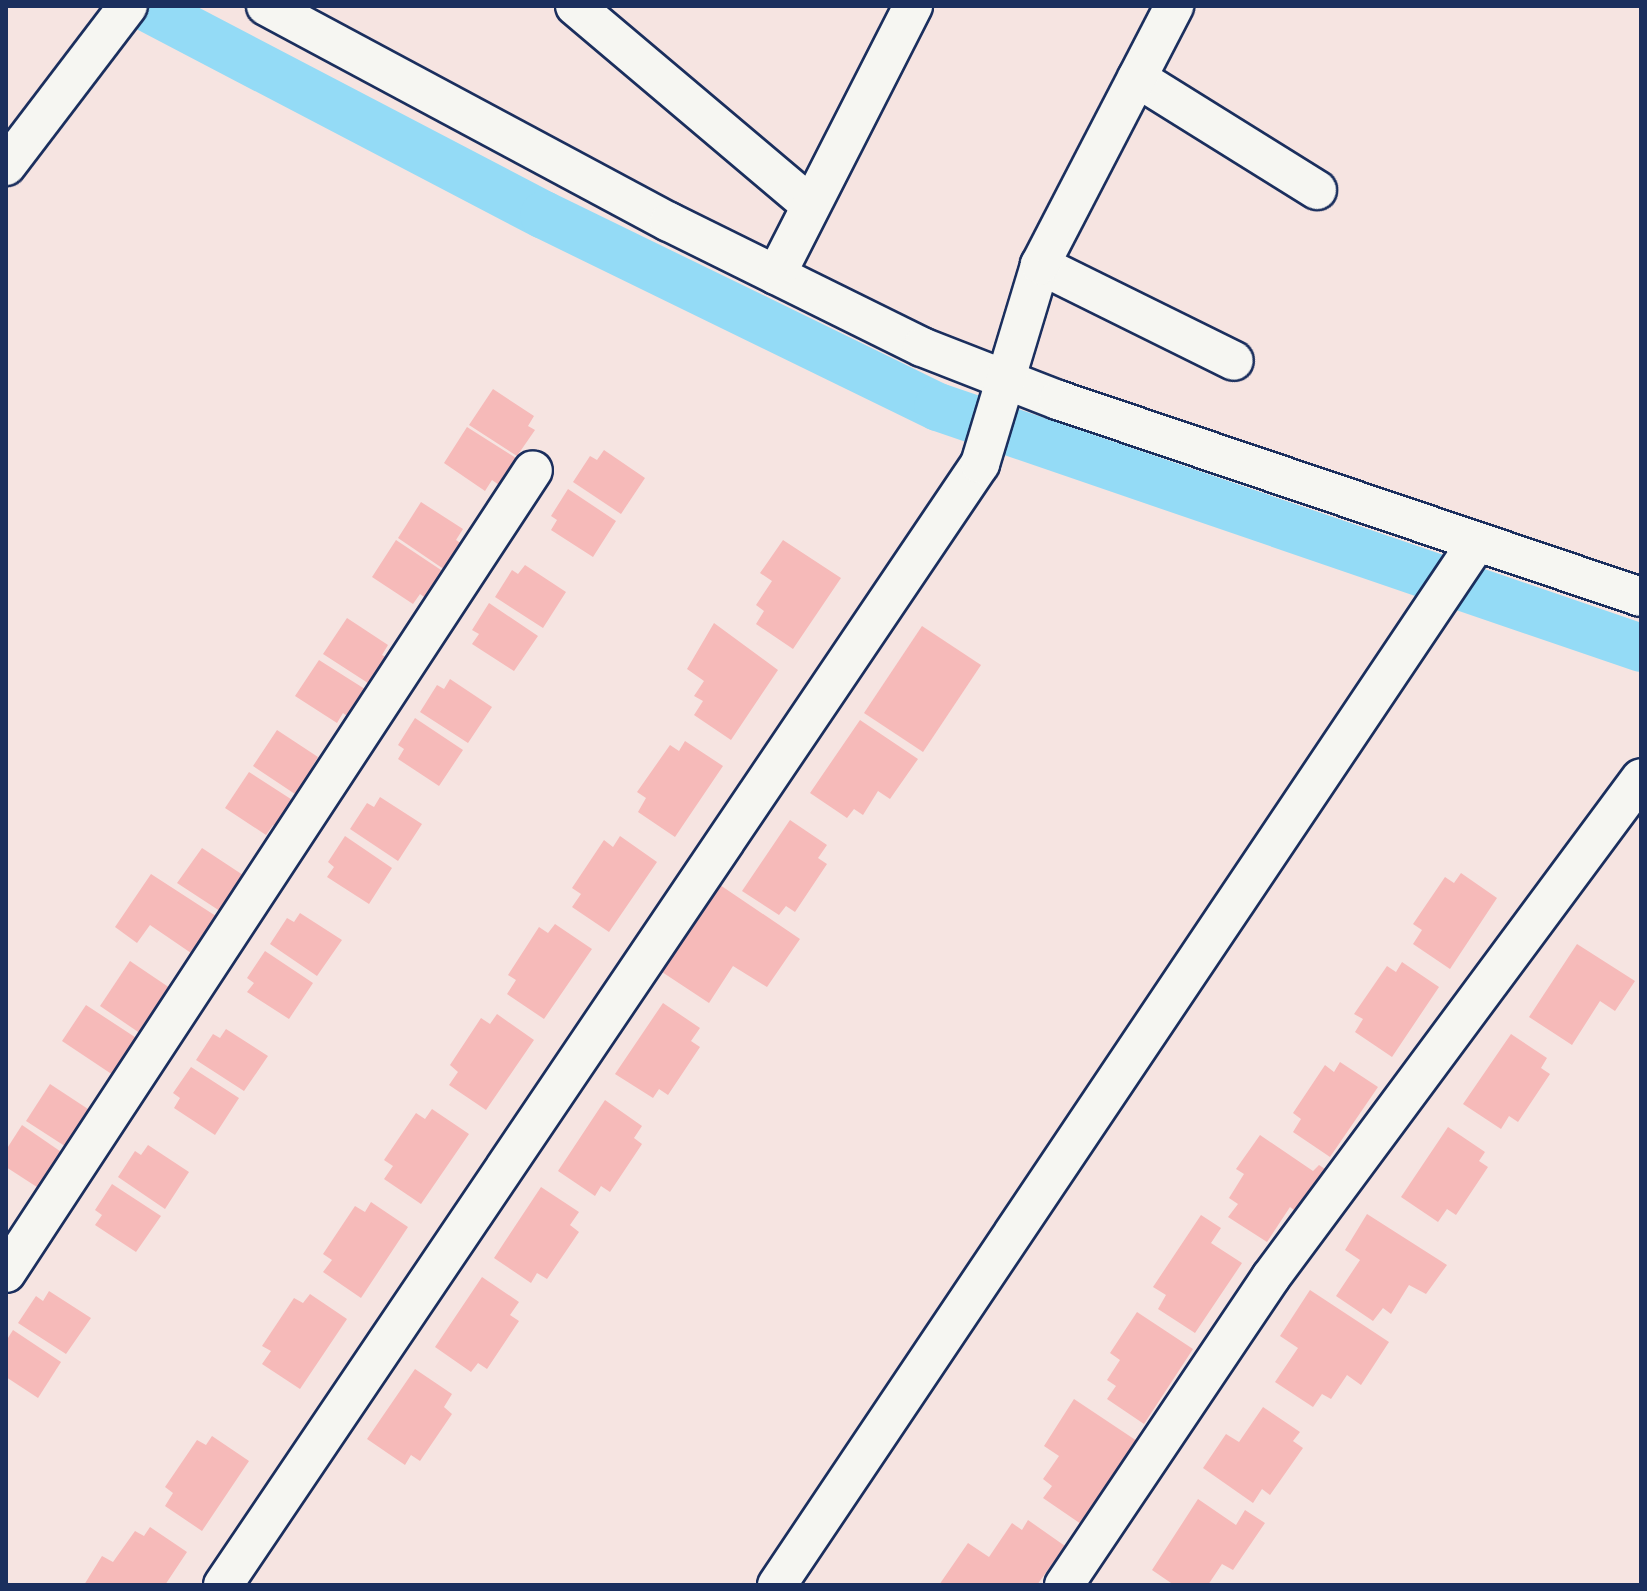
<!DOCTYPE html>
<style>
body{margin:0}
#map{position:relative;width:1647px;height:1591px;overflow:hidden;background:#f6e4e1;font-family:"Indie Flower",sans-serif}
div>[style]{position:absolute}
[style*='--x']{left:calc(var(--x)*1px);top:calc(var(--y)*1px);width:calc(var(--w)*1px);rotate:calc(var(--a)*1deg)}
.canal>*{height:48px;margin:-24px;padding:0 24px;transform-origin:24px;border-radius:24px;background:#94dbf6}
.building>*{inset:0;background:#f6bab9}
.roads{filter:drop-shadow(2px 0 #1b2f5e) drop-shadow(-2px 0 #1b2f5e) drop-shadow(0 2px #1b2f5e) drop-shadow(0 -2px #1b2f5e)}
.minor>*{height:38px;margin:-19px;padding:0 19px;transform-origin:19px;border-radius:19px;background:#f6f6f2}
span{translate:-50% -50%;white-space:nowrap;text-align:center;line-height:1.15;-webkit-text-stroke:6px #f6f6f2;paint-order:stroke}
.frame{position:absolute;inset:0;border:8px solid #1b2f5e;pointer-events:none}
</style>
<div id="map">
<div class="canal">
<i style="--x:144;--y:6;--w:451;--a:27.6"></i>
<i style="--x:544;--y:215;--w:438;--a:26"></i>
<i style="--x:938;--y:407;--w:743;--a:18.92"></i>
</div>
<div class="building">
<i style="clip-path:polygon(493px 389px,534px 416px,528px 426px,535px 430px,517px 456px,469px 425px)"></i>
<i style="clip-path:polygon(467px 427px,516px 458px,499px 485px,492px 480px,485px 491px,444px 463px)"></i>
<i style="clip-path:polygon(604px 450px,645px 478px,621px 514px,573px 482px,590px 456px,597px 460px)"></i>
<i style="clip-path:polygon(568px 489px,616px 521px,593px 557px,551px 530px,557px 520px,551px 516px)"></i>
<i style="clip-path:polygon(421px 502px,463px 529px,456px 540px,462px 544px,445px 570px,398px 538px)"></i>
<i style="clip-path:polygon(396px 540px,444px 572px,427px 599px,420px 594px,413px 604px,372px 577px)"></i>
<i style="clip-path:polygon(783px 540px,841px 578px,793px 649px,756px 624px,764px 611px,756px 605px,772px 581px,760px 573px)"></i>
<i style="clip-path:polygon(525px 565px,566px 592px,543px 628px,495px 597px,512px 570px,518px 574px)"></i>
<i style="clip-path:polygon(489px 603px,538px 636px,514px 671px,472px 644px,479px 634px,472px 630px)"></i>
<i style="clip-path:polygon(347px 618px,388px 645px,382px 655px,389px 659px,371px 685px,323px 654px)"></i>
<i style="clip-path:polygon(714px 623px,778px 670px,731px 740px,694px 715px,703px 701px,694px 696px,704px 681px,687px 669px)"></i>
<i style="clip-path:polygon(922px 626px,981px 665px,923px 752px,864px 713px)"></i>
<i style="clip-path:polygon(319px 660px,368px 691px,350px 718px,343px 713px,337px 723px,295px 696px)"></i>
<i style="clip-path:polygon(450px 679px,492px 707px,468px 743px,420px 712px,437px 685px,444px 689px)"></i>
<i style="clip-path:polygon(415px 718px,463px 750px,439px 786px,398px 759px,404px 749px,398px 745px)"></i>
<i style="clip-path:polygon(860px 720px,918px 759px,890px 799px,878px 791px,863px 815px,854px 809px,847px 818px,810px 793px)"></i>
<i style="clip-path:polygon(277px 730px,318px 757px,312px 767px,318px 771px,301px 798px,253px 766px)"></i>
<i style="clip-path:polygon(685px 741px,723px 766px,675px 837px,638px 812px,646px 798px,637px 792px,670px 745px,679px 751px)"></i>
<i style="clip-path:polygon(249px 772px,297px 803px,280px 829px,273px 825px,266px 835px,225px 808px)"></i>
<i style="clip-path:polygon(380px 797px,422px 824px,398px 861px,350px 829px,367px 803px,374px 807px)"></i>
<i style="clip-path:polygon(790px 820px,827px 845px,818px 858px,827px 864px,795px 912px,786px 906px,779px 915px,742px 891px)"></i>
<i style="clip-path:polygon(345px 836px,392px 868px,369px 904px,327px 877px,334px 867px,328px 862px)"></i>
<i style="clip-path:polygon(620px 836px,657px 862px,609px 932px,572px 907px,581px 894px,572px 888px,604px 840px,613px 847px)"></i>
<i style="clip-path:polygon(202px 848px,243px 875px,236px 885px,243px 889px,226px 915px,177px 883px)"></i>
<i style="clip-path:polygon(1461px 873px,1497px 898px,1450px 969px,1413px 944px,1422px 930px,1413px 924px,1445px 877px,1454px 883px)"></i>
<i style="clip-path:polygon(151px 874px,222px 920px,205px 947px,198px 942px,191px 953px,150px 925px,137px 943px,115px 927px)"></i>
<i style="clip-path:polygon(720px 885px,800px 939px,767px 987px,733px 966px,709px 1003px,662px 972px)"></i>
<i style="clip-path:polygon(300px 913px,342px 940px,317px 976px,270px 944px,287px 918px,294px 922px)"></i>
<i style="clip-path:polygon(555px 924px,592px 949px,544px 1019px,507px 994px,516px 980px,508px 975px,539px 927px,548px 933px)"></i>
<i style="clip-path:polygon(1577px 944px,1635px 981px,1615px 1011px,1600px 1001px,1572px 1045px,1529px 1017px)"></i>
<i style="clip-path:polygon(265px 951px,313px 983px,289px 1019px,247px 992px,254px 983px,247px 978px)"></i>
<i style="clip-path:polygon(130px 961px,170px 988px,147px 1038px,100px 1006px)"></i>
<i style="clip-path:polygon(1402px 962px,1439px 987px,1392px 1057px,1355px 1032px,1363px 1019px,1354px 1014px,1387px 966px,1396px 972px)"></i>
<i style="clip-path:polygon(663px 1003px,700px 1028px,691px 1041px,700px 1047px,668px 1095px,659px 1089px,653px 1098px,615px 1074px)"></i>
<i style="clip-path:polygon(86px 1005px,144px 1043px,126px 1070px,119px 1065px,113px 1075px,62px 1041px)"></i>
<i style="clip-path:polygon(497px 1014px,534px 1040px,486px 1110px,449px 1085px,458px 1072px,450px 1065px,481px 1018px,490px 1024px)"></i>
<i style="clip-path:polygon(226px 1029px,268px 1056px,244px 1091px,196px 1060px,213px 1034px,220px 1038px)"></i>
<i style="clip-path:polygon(1511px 1034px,1547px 1058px,1541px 1068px,1550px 1074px,1518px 1122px,1509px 1116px,1501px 1129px,1463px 1104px)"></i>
<i style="clip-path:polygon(1340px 1062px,1378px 1087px,1330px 1157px,1293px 1132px,1301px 1119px,1293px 1113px,1325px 1065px,1334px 1072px)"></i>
<i style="clip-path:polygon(191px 1067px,239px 1098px,215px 1135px,174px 1108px,180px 1098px,173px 1093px)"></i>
<i style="clip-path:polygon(50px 1084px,91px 1111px,74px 1152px,26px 1121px)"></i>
<i style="clip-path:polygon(605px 1100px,642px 1126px,634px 1138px,642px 1144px,610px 1192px,601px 1186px,595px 1196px,558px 1171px)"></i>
<i style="clip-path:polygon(432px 1109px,469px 1134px,421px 1204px,384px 1179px,393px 1166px,384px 1160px,416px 1113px,425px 1119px)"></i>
<i style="clip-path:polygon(22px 1125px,70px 1158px,40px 1189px,6px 1167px,6px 1150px)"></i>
<i style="clip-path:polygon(1448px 1127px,1485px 1152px,1479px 1161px,1488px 1167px,1456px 1215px,1447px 1209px,1438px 1222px,1401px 1197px)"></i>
<i style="clip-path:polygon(1260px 1135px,1313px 1171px,1319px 1165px,1334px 1175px,1306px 1219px,1290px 1207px,1267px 1242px,1228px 1217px,1238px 1204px,1229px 1198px,1244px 1174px,1236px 1169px)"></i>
<i style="clip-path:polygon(148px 1145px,189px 1172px,165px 1209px,118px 1177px,135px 1151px,141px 1155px)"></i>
<i style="clip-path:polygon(112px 1184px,161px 1216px,136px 1252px,95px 1225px,102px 1215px,95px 1210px)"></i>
<i style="clip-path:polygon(541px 1187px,579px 1212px,570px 1225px,579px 1232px,547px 1279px,537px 1273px,531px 1283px,494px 1258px)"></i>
<i style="clip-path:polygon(371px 1202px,408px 1227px,361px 1298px,323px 1272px,332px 1260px,323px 1254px,355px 1206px,365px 1212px)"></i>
<i style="clip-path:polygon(1367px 1214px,1447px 1265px,1426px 1294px,1409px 1285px,1391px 1314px,1383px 1308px,1373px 1321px,1336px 1296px,1360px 1260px,1345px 1250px)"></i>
<i style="clip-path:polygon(1201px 1215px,1221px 1228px,1211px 1243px,1242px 1263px,1195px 1333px,1158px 1309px,1166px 1295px,1153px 1287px)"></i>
<i style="clip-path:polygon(482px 1277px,519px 1302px,510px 1315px,519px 1321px,487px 1369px,478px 1363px,471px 1372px,435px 1347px)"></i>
<i style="clip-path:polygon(1310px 1290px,1389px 1342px,1361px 1385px,1347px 1375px,1331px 1399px,1322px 1394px,1313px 1407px,1275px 1382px,1298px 1348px,1280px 1336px)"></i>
<i style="clip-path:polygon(49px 1291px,91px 1318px,66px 1354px,18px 1323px,36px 1296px,43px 1301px)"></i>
<i style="clip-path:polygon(310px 1294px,347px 1319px,300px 1389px,262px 1364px,271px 1351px,262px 1346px,294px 1298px,303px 1303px)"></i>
<i style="clip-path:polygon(1137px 1312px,1193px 1349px,1144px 1424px,1107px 1399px,1116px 1386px,1107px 1380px,1120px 1360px,1110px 1353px)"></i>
<i style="clip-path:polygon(13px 1330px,61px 1362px,38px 1398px,6px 1377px,6px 1341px)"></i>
<i style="clip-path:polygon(415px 1369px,452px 1394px,444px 1407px,452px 1414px,420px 1461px,411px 1455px,405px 1465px,367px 1439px)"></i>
<i style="clip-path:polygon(1074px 1399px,1137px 1441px,1081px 1524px,1043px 1498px,1052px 1486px,1043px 1479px,1059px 1456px,1044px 1446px)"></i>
<i style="clip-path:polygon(1263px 1407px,1300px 1432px,1293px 1441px,1303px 1448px,1270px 1495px,1262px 1489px,1253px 1503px,1203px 1468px,1226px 1434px,1239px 1442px)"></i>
<i style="clip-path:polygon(212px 1436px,249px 1461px,202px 1531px,165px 1506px,173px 1493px,165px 1487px,197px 1440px,206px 1445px)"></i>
<i style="clip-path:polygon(1198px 1499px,1236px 1525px,1245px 1510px,1265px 1523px,1233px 1570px,1222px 1564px,1208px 1585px,1174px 1585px,1152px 1570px)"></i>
<i style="clip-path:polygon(1028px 1520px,1065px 1546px,1037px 1585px,939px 1585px,968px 1543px,989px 1557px,1012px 1523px,1022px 1530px)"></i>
<i style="clip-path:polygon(150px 1527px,187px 1552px,165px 1585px,84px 1585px,102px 1556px,113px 1562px,135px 1531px,144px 1536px)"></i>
</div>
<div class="roads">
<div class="minor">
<i style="--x:266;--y:6;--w:457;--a:28.2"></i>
<i style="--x:669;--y:222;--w:282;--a:26.3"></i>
<i style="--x:922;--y:347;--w:146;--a:21.3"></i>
<i style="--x:1058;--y:400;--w:615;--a:18.67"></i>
<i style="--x:575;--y:6;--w:305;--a:40.2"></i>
<i style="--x:1137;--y:78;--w:212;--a:31.9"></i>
<i style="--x:6;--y:166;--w:201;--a:-52.7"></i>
<i style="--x:1040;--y:265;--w:216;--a:26.3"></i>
<i style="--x:776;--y:275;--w:302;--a:-63"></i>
<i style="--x:6;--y:1273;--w:960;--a:-56.72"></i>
<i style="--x:223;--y:1585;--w:1353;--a:-55.97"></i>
<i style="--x:980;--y:464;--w:208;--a:-73.2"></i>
<i style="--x:1040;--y:265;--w:292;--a:-62.6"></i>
<i style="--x:777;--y:1585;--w:1256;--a:-56.13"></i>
<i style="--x:1064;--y:1585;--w:371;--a:-56.1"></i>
<i style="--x:1271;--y:1277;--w:621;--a:-53.44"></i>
</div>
</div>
<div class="frame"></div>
</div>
